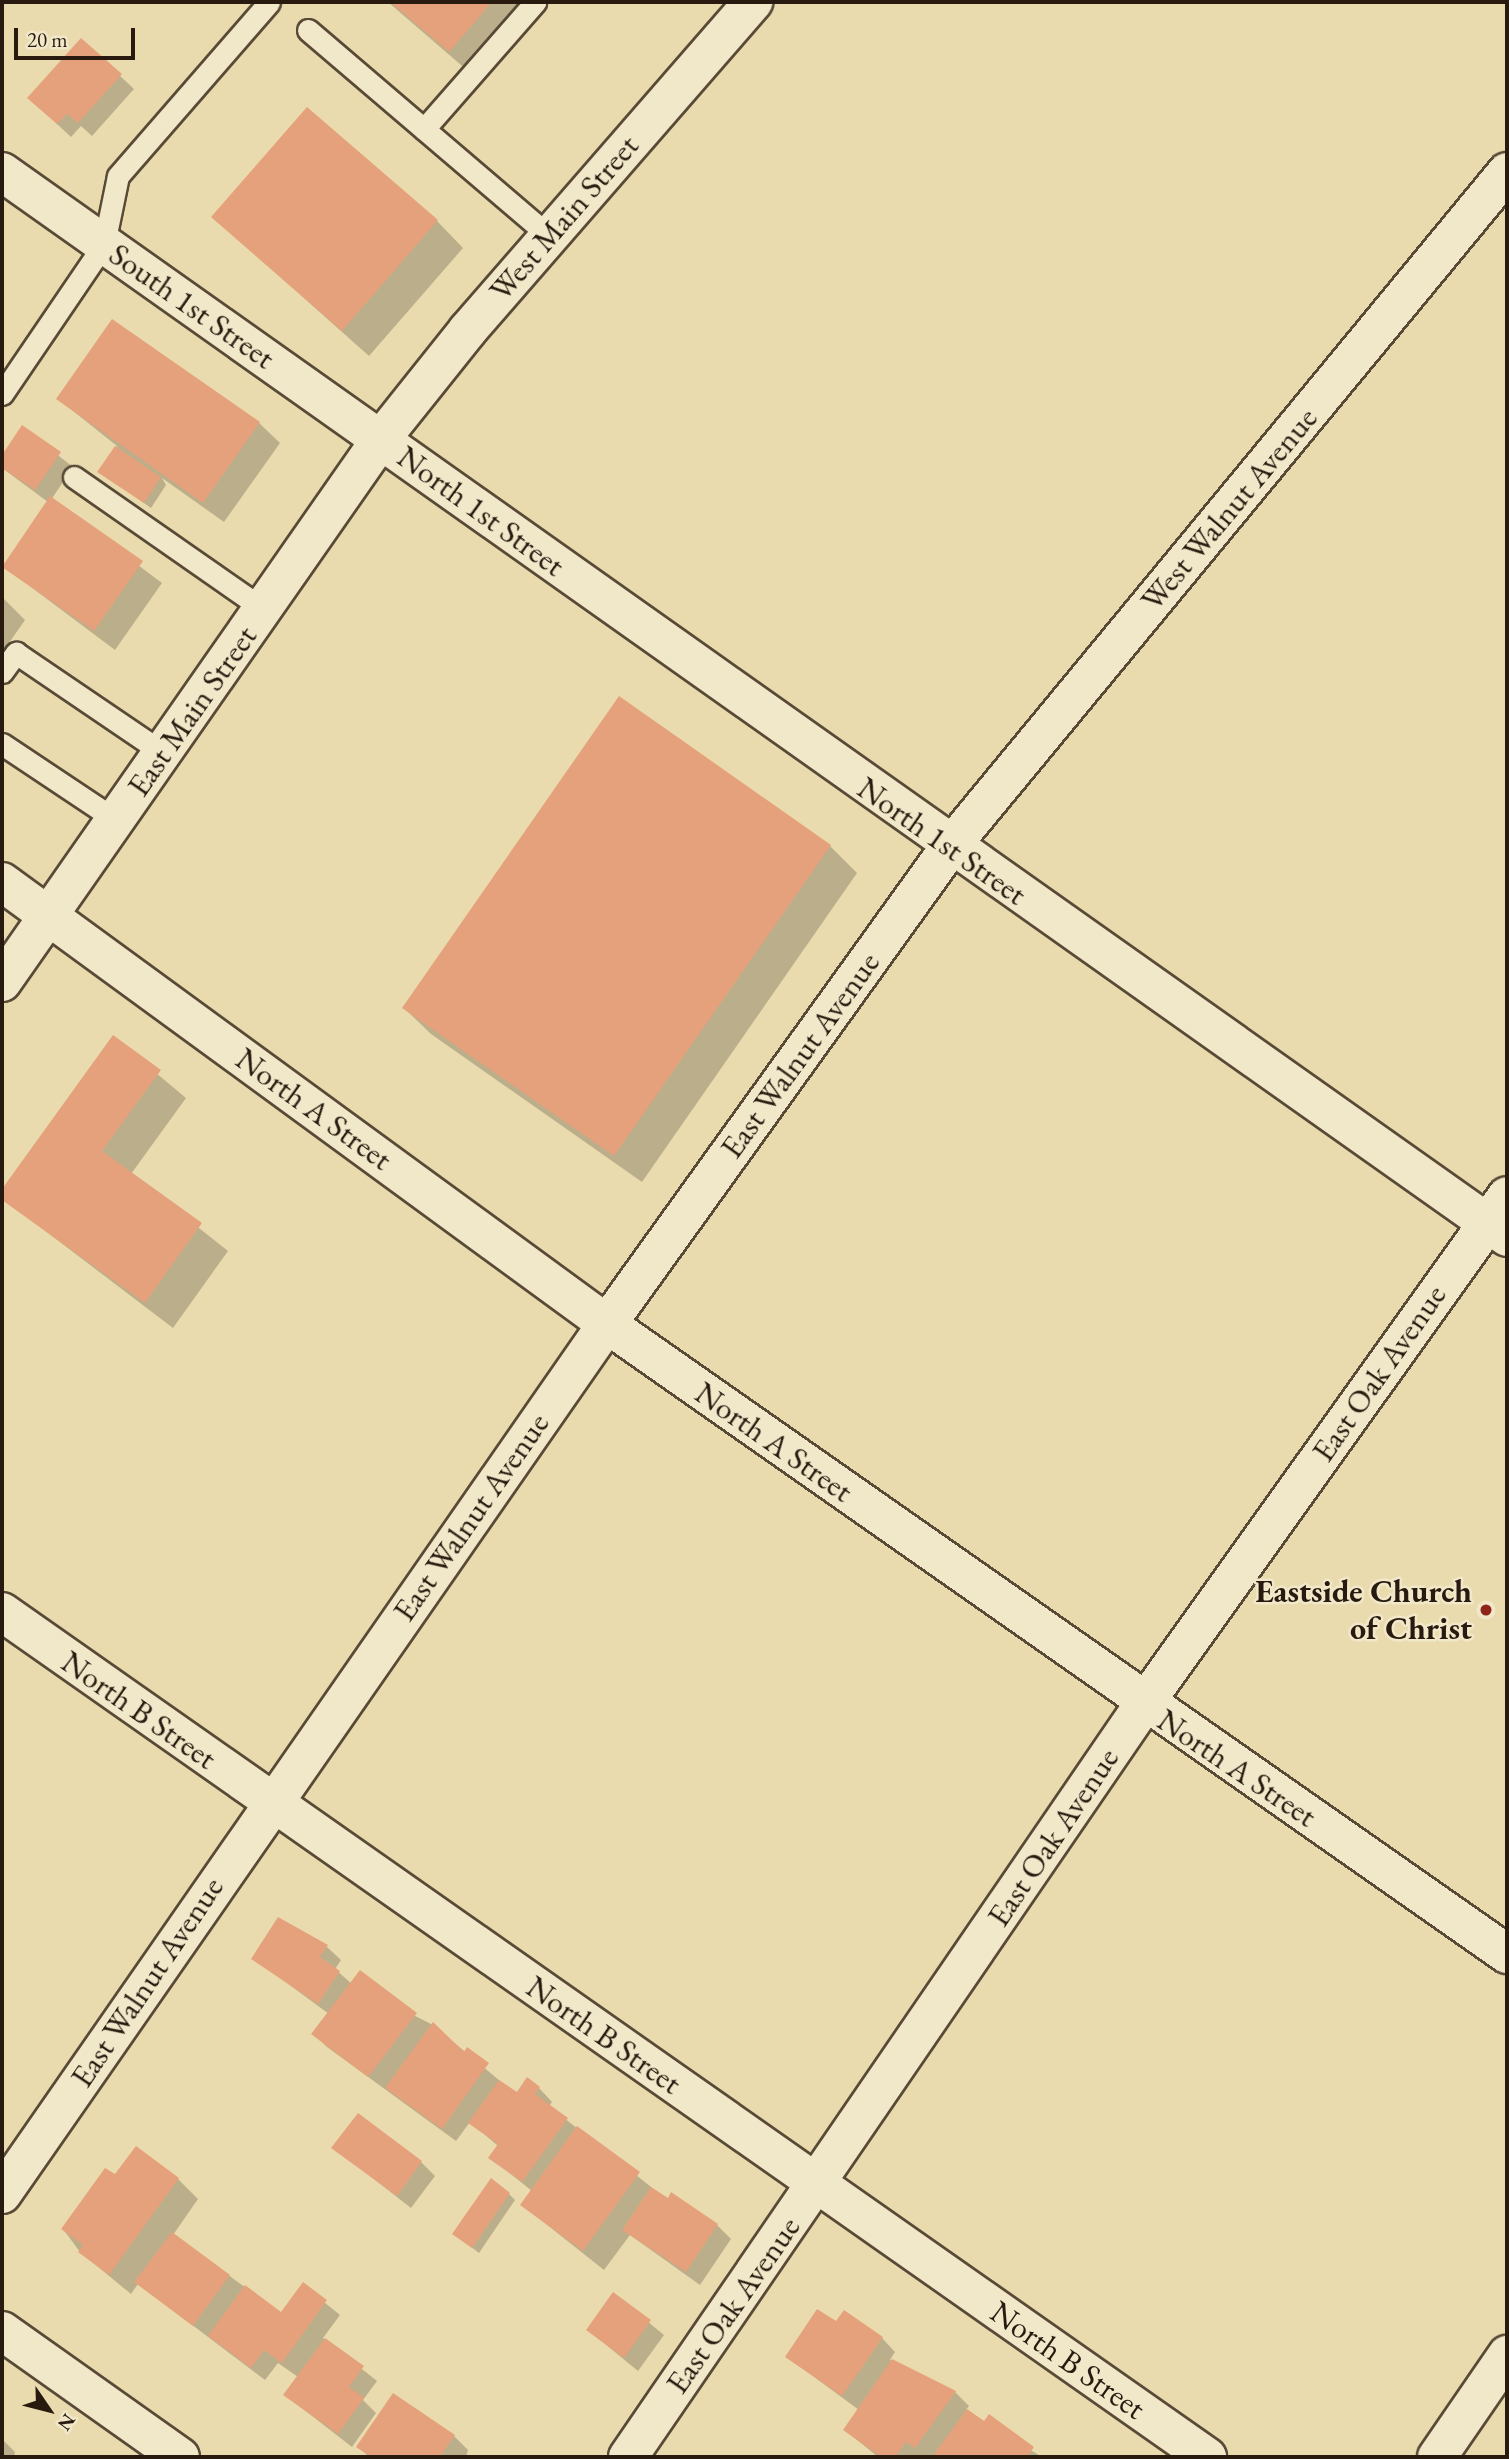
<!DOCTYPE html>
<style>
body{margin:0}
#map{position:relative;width:1509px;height:2459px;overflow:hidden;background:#eadbae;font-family:"EB Garamond",serif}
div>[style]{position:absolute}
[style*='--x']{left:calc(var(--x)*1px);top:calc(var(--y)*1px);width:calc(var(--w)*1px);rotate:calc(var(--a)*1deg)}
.shadow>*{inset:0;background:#0003}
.building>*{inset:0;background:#e4a17b}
.roads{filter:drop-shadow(2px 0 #594a37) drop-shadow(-2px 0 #594a37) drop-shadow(0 2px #594a37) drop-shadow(0 -2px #594a37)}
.service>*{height:21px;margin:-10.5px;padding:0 10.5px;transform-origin:10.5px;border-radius:10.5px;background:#f1e8ca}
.minor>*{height:38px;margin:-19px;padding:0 19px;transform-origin:19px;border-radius:19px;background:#f1e8ca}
.secondary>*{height:38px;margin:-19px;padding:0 19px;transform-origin:19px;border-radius:19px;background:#f1e8ca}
.dots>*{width:19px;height:19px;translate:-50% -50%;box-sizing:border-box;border:4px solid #f1e8ca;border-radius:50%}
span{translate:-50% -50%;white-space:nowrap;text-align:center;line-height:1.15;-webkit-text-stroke:5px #f1e8ca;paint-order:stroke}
.street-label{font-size:32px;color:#291a0f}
.poi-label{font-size:32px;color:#291a0f;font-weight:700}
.right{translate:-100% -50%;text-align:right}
.frame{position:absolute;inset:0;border:4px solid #291a0f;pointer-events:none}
.north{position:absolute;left:14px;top:2375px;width:70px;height:70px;-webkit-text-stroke:5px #f1e8ca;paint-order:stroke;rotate:125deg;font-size:19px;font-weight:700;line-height:28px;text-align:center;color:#291a0f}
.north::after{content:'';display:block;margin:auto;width:24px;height:32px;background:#291a0f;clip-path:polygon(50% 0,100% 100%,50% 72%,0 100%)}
.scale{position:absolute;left:14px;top:28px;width:121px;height:32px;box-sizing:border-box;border:4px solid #291a0f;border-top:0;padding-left:9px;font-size:21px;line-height:24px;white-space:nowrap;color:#291a0f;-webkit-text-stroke:5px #f1e8ca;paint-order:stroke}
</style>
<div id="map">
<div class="shadow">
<i style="clip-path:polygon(388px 2px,541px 2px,476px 78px)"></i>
<i style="clip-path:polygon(82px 40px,134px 89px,92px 136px,81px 126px,71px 137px,43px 111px)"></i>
<i style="clip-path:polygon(213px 217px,437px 221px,463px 248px,369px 356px)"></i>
<i style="clip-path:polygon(58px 399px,259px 423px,280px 443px,224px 522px,162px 478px,166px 485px,151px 508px,100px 472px,117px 446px)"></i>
<i style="clip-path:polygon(22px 427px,73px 467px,51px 500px,162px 583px,115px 650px,3px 566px,48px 502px,2px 468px)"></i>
<i style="clip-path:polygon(2px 597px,25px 620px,2px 653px)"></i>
<i style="clip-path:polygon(620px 699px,830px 846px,857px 873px,642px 1182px,431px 1034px,404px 1008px)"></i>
<i style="clip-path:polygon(113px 1037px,186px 1098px,131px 1174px,228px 1251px,173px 1328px,2px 1198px)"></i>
<i style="clip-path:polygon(279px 1919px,327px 1947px,341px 1960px,335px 1969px,352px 1984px,433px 2025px,517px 2095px,539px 2088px,552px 2102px,549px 2106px,660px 2194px,717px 2225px,731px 2239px,700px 2285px,630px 2235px,604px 2270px,522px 2205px,532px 2191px,491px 2158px,498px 2146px,470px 2122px,456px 2141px,327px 2047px,314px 2034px,329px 2014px,253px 1958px)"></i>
<i style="clip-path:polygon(334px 2148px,421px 2162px,435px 2176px,411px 2208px)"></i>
<i style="clip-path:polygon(115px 2177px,178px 2179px,198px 2199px,173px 2235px,282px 2314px,303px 2285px,340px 2315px,323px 2338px,377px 2381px,363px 2400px,376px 2413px,352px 2447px,285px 2395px,298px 2377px,278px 2363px,265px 2380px,138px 2284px,131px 2294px,80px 2252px,63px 2229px)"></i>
<i style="clip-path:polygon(509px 2194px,515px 2200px,479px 2253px,454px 2234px)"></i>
<i style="clip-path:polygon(614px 2294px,664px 2335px,638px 2371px,588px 2330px)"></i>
<i style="clip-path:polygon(836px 2324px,882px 2338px,895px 2352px,890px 2360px,955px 2392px,969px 2406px,966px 2410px,1042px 2457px,878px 2457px,845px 2430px,859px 2410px,787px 2357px)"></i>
<i style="clip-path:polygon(393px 2396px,454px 2436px,468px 2450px,466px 2457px,369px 2457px,359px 2447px)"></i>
<i style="clip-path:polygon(2px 2439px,15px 2452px,14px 2457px,2px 2457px)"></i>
</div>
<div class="building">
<i style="clip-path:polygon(390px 2px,492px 2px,449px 52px)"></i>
<i style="clip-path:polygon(81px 38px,122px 74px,78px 123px,67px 114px,57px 124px,27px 98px)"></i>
<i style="clip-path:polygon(307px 107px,438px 220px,342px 331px,211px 217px)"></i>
<i style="clip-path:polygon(112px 319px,260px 422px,203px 503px,56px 399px)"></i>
<i style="clip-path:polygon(22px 425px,61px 452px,35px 490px,2px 468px,2px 455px)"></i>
<i style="clip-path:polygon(115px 446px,161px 477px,144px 503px,97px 472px)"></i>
<i style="clip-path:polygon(50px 496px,143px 561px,94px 631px,2px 567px)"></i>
<i style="clip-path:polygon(619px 696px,831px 845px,614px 1156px,402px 1008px)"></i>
<i style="clip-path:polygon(113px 1035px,161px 1070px,102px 1151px,202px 1223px,145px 1303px,2px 1200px,2px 1189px)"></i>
<i style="clip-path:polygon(278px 1917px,328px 1945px,320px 1957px,340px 1971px,318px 2004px,251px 1959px)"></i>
<i style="clip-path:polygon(360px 1970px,417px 2013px,368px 2077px,311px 2034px)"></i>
<i style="clip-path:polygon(433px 2022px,464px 2052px,467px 2047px,489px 2063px,442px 2129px,385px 2088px)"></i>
<i style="clip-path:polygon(527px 2077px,540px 2087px,535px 2094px,568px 2118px,522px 2182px,488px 2158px,498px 2144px,468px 2123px,499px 2080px,517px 2092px)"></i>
<i style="clip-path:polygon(358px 2113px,422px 2161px,397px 2196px,331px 2148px)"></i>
<i style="clip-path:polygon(577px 2126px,640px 2172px,583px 2251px,520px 2205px)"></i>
<i style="clip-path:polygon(136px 2146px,179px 2178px,109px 2275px,78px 2252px,83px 2245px,61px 2229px,105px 2168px,115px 2174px)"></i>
<i style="clip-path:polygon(491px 2178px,510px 2193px,472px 2248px,452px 2234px)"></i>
<i style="clip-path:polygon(651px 2187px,668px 2198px,671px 2192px,718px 2224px,686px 2272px,622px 2230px)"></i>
<i style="clip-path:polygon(172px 2232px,230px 2275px,193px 2326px,134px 2282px)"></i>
<i style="clip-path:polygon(303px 2282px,327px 2300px,282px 2363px,264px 2350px,251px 2368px,208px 2336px,245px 2285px,281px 2312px)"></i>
<i style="clip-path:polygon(613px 2292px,651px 2320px,624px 2358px,586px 2330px)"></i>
<i style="clip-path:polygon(817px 2309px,836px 2321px,844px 2310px,883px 2337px,842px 2396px,785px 2357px)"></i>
<i style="clip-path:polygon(325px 2338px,364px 2366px,349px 2387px,364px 2398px,338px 2434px,283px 2395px)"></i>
<i style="clip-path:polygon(892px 2359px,956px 2391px,915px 2448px,906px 2442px,895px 2457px,881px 2457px,843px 2430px)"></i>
<i style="clip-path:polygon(393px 2393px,455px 2435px,440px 2457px,371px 2457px,356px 2447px)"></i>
<i style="clip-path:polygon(967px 2409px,984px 2421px,989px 2414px,1034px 2447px,1027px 2457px,932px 2457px)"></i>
</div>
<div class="roads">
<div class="service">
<i style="--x:308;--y:30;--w:317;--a:40.5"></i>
<i style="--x:424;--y:129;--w:169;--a:-48.8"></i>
<i style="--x:2;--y:394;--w:181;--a:-55.8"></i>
<i style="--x:104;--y:244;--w:69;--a:-78.4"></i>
<i style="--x:118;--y:176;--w:230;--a:-49"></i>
<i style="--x:74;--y:477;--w:231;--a:34.9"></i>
<i style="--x:2;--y:672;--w:24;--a:-54"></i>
<i style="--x:16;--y:653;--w:178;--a:34.2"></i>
<i style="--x:2;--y:744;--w:137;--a:33.7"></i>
</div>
<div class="minor">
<i style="--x:2;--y:172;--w:1844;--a:35.28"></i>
<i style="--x:2;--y:882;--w:749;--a:36.15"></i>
<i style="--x:607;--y:1324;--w:1099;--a:34.99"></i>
<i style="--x:2;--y:1612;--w:1472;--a:35.04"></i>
<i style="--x:2;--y:2194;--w:1060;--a:-55.19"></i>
<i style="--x:607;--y:1324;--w:588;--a:-54.28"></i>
<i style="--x:950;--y:847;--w:875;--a:-50.47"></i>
<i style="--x:2;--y:2331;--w:218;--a:35.3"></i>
<i style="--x:628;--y:2457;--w:913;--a:-55.58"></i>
<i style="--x:1144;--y:1704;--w:624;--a:-54.45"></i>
<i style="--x:1437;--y:2457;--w:124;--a:-55.5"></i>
</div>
<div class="secondary">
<i style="--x:2;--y:982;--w:662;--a:-55.09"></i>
<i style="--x:381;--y:439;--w:139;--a:-51.4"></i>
<i style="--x:468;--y:330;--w:435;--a:-49"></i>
</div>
</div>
<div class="dots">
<i style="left:1486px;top:1610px;background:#8f2418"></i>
</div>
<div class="street-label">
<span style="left:564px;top:218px;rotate:-49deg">West Main Street</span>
<span style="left:192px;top:306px;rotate:35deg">South 1st Street</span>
<span style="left:1229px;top:509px;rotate:-50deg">West Walnut Avenue</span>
<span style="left:481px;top:511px;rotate:36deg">North 1st Street</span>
<span style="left:192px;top:711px;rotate:-55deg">East Main Street</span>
<span style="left:942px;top:841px;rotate:35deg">North 1st Street</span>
<span style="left:800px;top:1055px;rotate:-54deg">East Walnut Avenue</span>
<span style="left:314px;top:1109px;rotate:36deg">North A Street</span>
<span style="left:1379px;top:1373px;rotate:-55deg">East Oak Avenue</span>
<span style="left:774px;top:1442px;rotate:35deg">North A Street</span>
<span style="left:471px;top:1517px;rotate:-55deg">East Walnut Avenue</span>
<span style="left:139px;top:1710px;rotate:35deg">North B Street</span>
<span style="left:1237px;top:1768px;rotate:34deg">North A Street</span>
<span style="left:1053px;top:1837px;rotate:-56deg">East Oak Avenue</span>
<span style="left:147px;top:1982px;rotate:-56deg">East Walnut Avenue</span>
<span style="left:604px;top:2035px;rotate:35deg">North B Street</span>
<span style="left:733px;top:2305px;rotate:-55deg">East Oak Avenue</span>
<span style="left:1068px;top:2360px;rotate:35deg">North B Street</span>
</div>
<div class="poi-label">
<span class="right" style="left:1472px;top:1610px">Eastside Church<br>of Christ</span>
</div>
<div class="frame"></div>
<div class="north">N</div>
<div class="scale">20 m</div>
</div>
